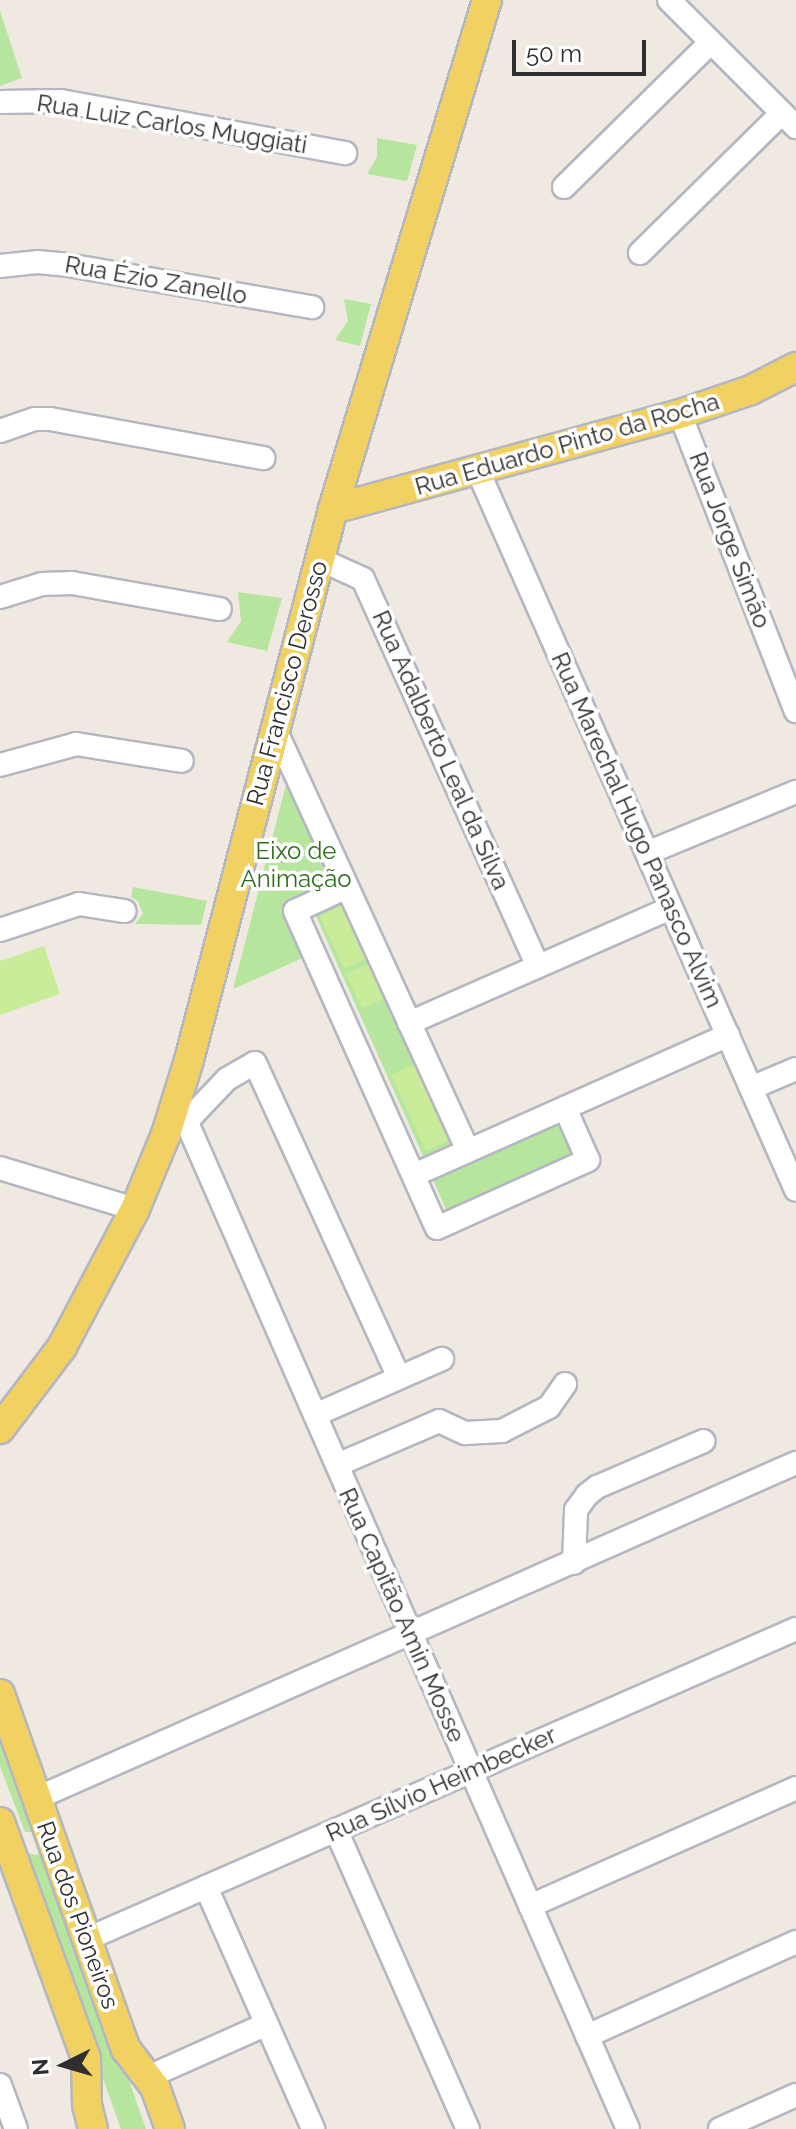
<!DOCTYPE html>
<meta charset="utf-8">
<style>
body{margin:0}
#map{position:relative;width:796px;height:2129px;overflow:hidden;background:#efe9e1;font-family:Raleway,sans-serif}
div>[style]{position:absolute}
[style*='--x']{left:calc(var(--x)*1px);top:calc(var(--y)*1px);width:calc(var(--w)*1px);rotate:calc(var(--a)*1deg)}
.green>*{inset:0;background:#b6e59e}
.pitch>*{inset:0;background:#c9ec9a}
.roads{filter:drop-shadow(2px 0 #b4b7c1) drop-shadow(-2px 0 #b4b7c1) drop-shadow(0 2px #b4b7c1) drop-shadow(0 -2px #b4b7c1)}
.minor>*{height:22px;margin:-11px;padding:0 11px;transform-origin:11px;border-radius:11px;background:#fff}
.major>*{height:28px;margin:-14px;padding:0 14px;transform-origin:14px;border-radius:14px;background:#f2d163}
span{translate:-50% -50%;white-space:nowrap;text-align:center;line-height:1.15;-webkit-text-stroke:7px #fff;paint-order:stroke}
.street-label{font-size:24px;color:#2e2e2e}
.park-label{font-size:24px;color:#2c6e1b}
.north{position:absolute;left:24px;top:2025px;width:80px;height:80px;-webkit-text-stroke:6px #fff;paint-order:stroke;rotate:265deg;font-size:22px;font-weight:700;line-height:32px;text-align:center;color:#2e2e2e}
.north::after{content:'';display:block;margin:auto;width:28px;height:36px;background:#2e2e2e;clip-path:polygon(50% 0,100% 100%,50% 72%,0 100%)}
.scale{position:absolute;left:512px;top:40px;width:134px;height:36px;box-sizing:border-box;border:4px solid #2e2e2e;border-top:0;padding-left:10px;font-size:24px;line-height:28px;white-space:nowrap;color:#2e2e2e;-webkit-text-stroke:6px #fff;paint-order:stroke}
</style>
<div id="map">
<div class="green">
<i style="clip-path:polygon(0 11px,22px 78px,0 86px)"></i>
<i style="clip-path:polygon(377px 138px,417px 145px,407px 181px,367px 174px,377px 157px)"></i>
<i style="clip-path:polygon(344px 299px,371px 304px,360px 346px,335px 340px,348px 321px)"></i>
<i style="clip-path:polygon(238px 592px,282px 598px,267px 651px,227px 642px,241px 621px)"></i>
<i style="clip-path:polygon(288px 777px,336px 881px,285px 905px,307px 956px,233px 989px)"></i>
<i style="clip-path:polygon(133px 887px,207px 901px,201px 925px,135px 924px,143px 914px,138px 901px,131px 897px)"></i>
<i style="clip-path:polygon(348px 899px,457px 1144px,424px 1158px,315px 914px)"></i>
<i style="clip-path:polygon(561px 1118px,576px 1153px,447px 1212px,432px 1177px)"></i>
<i style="clip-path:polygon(0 1721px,37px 1827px,32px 1832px,25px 1832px,0 1766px)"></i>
<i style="clip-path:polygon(47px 1848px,146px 2129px,121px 2129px,22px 1852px,36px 1855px)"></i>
</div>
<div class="pitch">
<i style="clip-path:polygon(347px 904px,370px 957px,344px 969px,320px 916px)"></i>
<i style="clip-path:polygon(44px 946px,60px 994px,0 1015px,0 961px)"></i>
<i style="clip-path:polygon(372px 962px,388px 997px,362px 1008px,346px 974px)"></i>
<i style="clip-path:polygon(417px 1063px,452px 1139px,426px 1151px,391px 1075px)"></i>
</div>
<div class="roads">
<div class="minor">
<i style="--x:669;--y:0;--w:180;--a:45"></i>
<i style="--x:0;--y:102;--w:61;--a:-0.9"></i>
<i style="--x:61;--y:101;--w:289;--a:10.4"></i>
<i style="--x:564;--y:187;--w:206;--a:-44.6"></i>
<i style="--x:640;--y:253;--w:199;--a:-44.6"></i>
<i style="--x:0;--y:266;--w:37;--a:-6"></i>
<i style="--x:37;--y:262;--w:25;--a:5"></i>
<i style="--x:62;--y:264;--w:254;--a:9.8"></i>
<i style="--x:680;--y:414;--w:319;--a:68.7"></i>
<i style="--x:0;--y:431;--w:37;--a:-19"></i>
<i style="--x:35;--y:419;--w:15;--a:0"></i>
<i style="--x:50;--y:419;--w:217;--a:10.4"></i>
<i style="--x:478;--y:471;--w:786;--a:66.14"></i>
<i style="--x:319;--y:559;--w:48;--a:24.4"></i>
<i style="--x:363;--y:579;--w:425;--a:65.7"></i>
<i style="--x:0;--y:597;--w:44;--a:-17.2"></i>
<i style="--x:42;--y:584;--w:30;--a:-2"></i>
<i style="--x:72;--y:583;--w:150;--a:10"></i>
<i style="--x:274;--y:727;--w:466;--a:65.4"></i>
<i style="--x:0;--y:765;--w:79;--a:-15.4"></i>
<i style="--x:76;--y:744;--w:107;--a:9.1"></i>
<i style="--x:647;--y:853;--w:161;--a:-22.3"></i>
<i style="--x:347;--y:887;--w:57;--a:155.2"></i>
<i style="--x:295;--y:911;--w:347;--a:65.9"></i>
<i style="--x:437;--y:1228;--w:166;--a:-24.2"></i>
<i style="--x:588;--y:1160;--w:57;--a:-113.9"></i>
<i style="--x:0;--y:930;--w:83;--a:-18.2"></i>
<i style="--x:79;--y:904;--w:46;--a:8.8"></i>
<i style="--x:409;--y:1023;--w:286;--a:-23.7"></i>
<i style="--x:751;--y:1088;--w:49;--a:-22.9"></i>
<i style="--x:177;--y:1100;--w:1123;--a:66.33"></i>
<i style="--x:187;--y:1121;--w:58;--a:-46.4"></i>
<i style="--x:227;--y:1079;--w:32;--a:-30"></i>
<i style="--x:255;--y:1063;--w:346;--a:65.4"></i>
<i style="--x:0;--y:1168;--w:141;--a:16.9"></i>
<i style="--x:414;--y:1175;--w:344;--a:-24"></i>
<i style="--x:315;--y:1415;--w:139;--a:-23.8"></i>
<i style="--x:337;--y:1465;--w:111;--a:-23.3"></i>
<i style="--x:439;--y:1421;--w:29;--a:25"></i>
<i style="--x:465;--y:1433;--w:37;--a:-3"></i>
<i style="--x:502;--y:1431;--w:53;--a:-27.1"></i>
<i style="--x:549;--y:1407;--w:28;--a:-55"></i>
<i style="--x:574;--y:1563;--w:53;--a:-87.8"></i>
<i style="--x:576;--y:1510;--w:19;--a:-54"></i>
<i style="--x:587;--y:1495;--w:13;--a:-39"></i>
<i style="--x:597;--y:1487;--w:116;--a:-23.3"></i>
<i style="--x:37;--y:1798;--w:830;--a:-23.82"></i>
<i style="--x:336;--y:1830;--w:327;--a:66.2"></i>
<i style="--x:206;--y:1887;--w:265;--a:66.1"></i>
<i style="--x:530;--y:1906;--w:291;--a:-23.9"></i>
<i style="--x:87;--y:1939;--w:774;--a:-23.62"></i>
<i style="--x:587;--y:2036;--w:229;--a:-24.2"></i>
<i style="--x:148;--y:2077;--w:130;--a:-24"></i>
<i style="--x:0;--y:2085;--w:47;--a:70"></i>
<i style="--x:720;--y:2129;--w:83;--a:-24.1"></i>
</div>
<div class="major">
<i style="--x:333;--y:509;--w:360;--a:-15.3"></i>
<i style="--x:680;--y:414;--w:75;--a:-18.7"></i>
<i style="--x:751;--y:390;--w:51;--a:-27.1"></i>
<i style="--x:0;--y:1429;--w:103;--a:-52.9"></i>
<i style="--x:62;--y:1347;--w:156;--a:-62.1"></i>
<i style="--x:135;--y:1209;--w:81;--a:-67.5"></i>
<i style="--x:166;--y:1134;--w:77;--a:-72.7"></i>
<i style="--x:189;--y:1060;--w:570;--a:-75.35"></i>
<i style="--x:333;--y:509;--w:532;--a:-73.17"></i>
<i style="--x:0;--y:1694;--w:377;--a:70.5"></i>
<i style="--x:126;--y:2049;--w:48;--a:52.7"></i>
<i style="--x:155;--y:2087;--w:45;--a:70.3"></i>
<i style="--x:0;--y:1822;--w:251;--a:70"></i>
<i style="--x:86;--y:2058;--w:47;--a:88.8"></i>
<i style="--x:87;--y:2105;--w:25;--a:76"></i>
</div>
</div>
<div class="street-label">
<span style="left:172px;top:124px;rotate:9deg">Rua Luiz Carlos Muggiati</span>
<span style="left:156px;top:280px;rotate:10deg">Rua Ézio Zanello</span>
<span style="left:567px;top:444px;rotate:-16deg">Rua Eduardo Pinto da Rocha</span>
<span style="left:730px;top:540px;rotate:69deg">Rua Jorge Simão</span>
<span style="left:287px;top:683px;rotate:-75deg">Rua Francisco Derosso</span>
<span style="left:441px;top:750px;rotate:66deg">Rua Adalberto Leal da Silva</span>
<span style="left:637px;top:830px;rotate:66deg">Rua Marechal Hugo Panasco Alvim</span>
<span style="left:402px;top:1615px;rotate:66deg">Rua Capitão Amin Mosse</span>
<span style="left:441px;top:1784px;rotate:-24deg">Rua Sílvio Heimbecker</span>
<span style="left:78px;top:1915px;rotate:70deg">Rua dos Pioneiros</span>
</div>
<div class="park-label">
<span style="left:296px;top:865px">Eixo de<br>Animação</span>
</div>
<div class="north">N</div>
<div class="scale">50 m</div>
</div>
